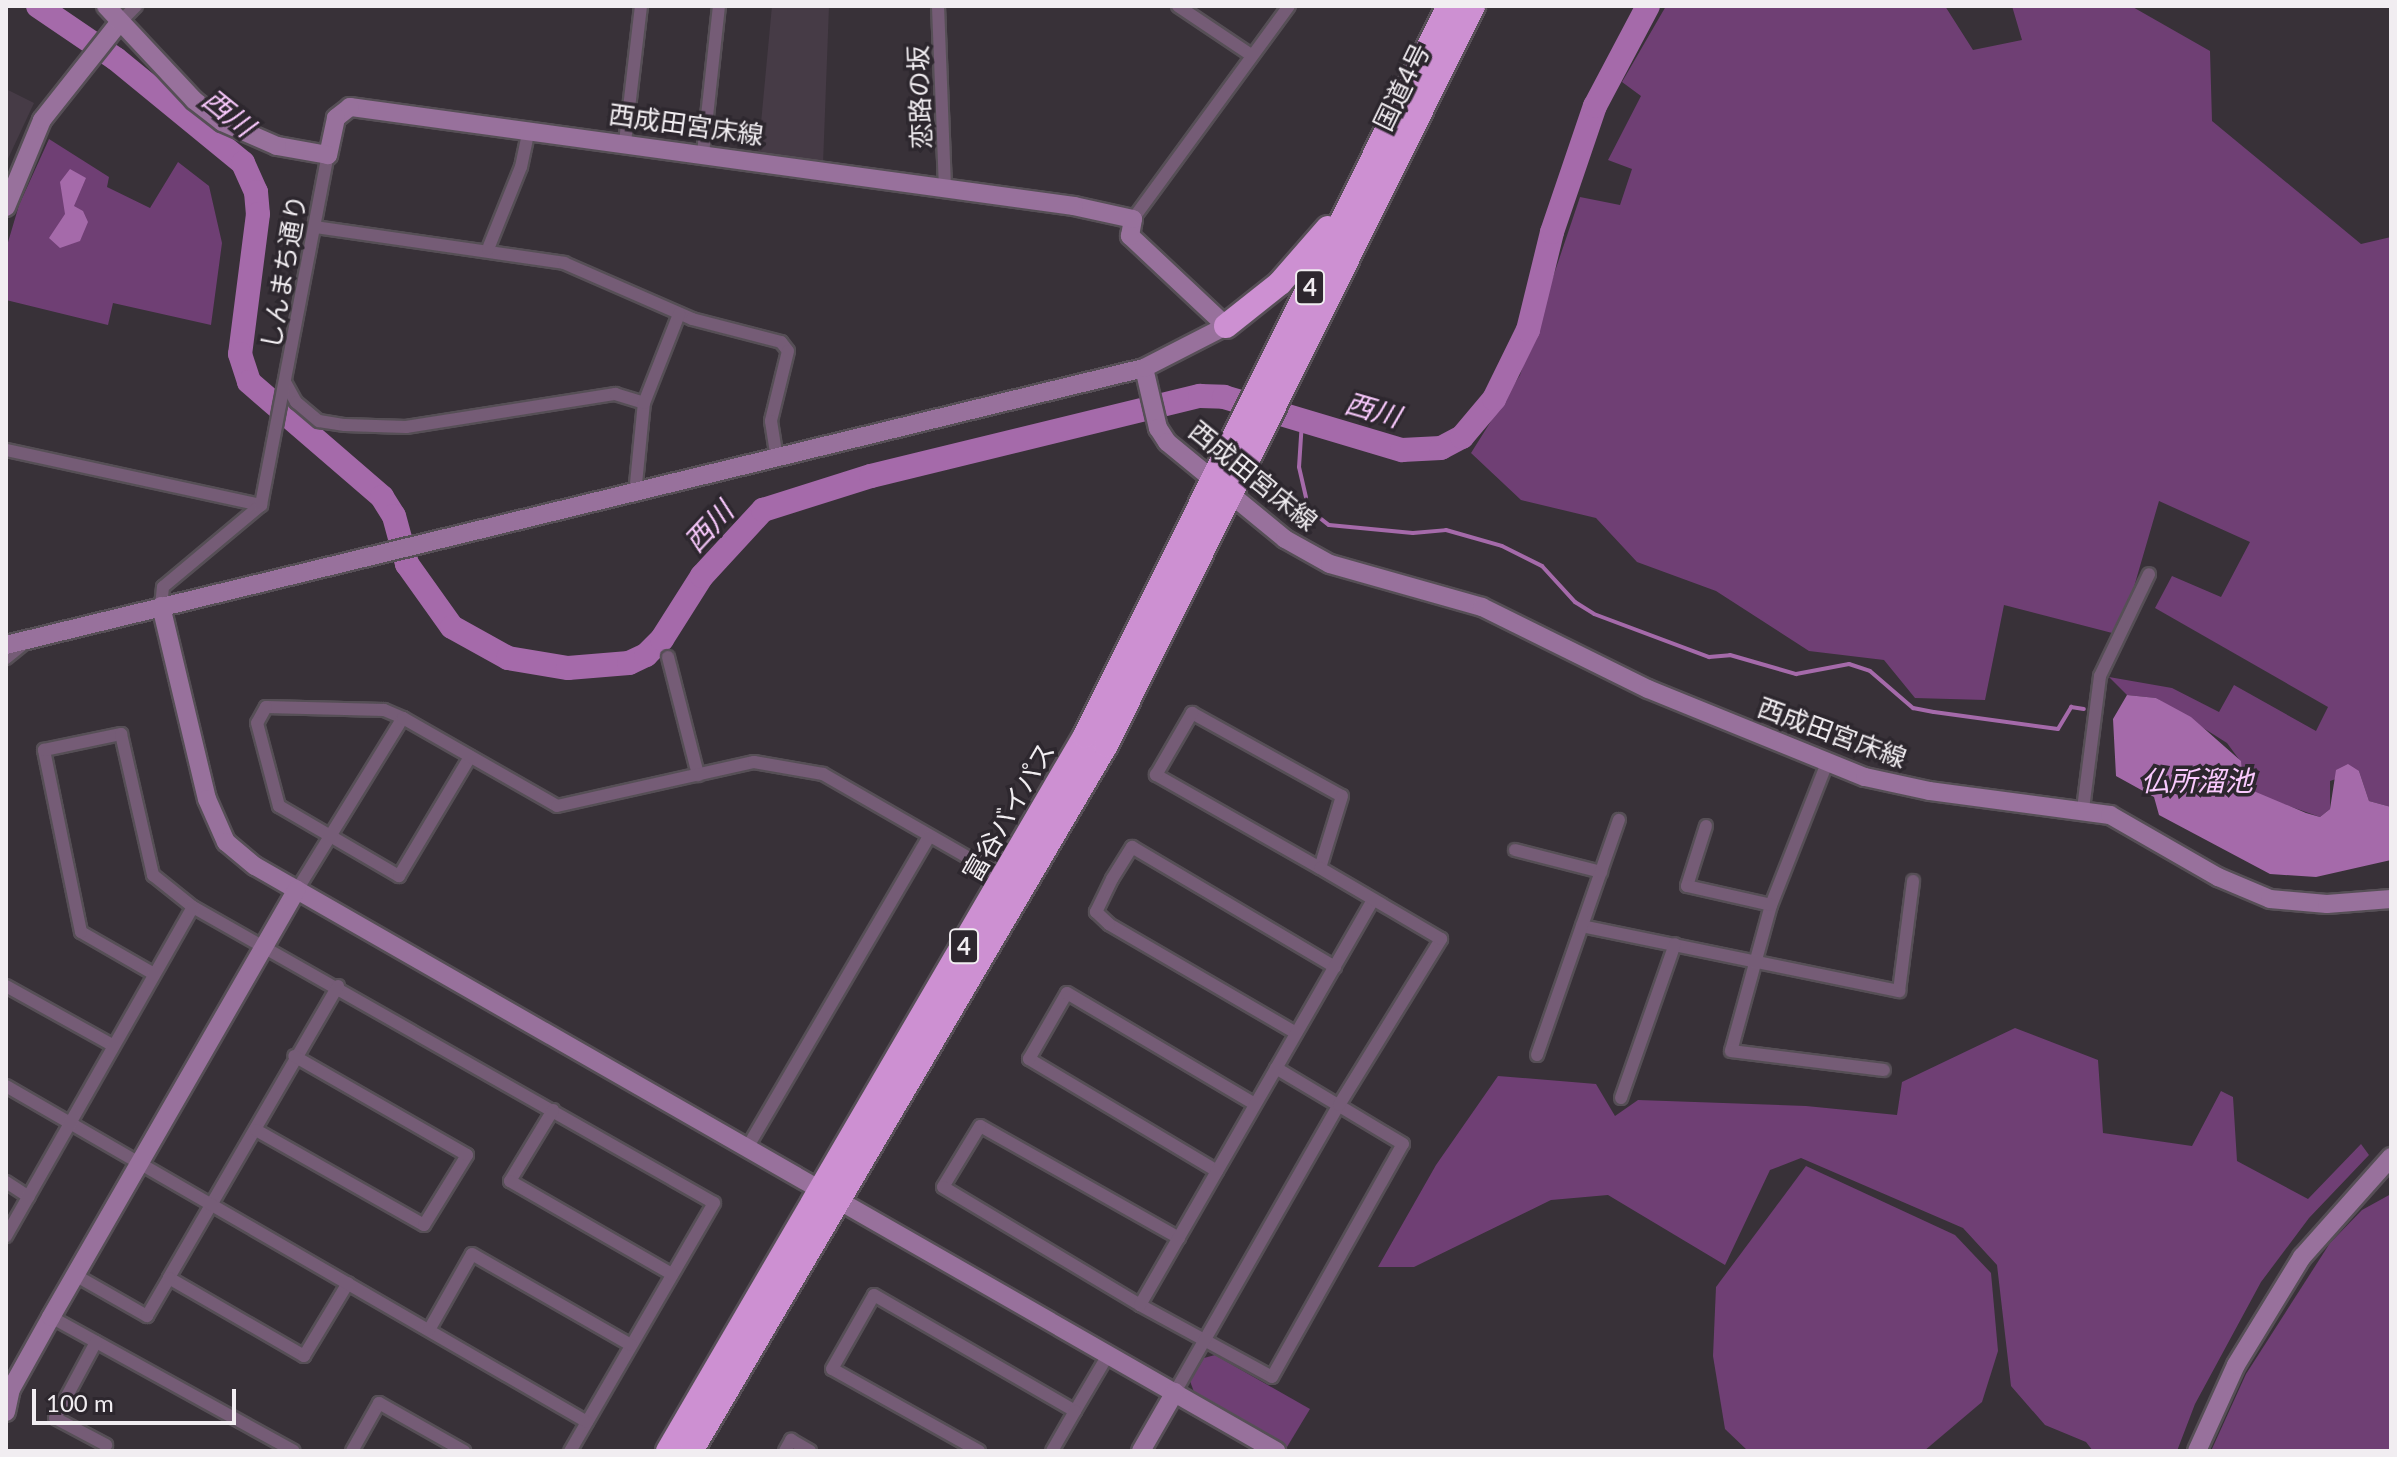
<!DOCTYPE html>
<meta charset="utf-8">
<style>
body{margin:0}
#map{position:relative;width:2397px;height:1457px;overflow:hidden;background:#383138;font-family:Lato,"Noto Sans JP",sans-serif}
div>[style]{position:absolute}
[style*='--x']{left:calc(var(--x)*1px);top:calc(var(--y)*1px);width:calc(var(--w)*1px);rotate:calc(var(--a)*1deg)}
.built>*{inset:0;background:#463b46}
.green>*{inset:0;background:#6f3f74}
.water>*{inset:0;background:#a56aaa}
.stream>*{height:4px;margin:-2px;padding:0 2px;transform-origin:2px;border-radius:2px;background:#a56aaa}
.river>*{height:24px;margin:-12px;padding:0 12px;transform-origin:12px;border-radius:12px;background:#a56aaa}
.roads{filter:drop-shadow(2px 0 #564f56) drop-shadow(-2px 0 #564f56) drop-shadow(0 2px #564f56) drop-shadow(0 -2px #564f56)}
.street>*{height:12px;margin:-6px;padding:0 6px;transform-origin:6px;border-radius:6px;background:#755c76}
.secondary>*{height:18px;margin:-9px;padding:0 9px;transform-origin:9px;border-radius:9px;background:#98719c}
.highway>*{height:24px;margin:-12px;padding:0 12px;transform-origin:12px;border-radius:12px;background:#cd90d2}
span{translate:-50% -50%;white-space:nowrap;text-align:center;line-height:1.15;-webkit-text-stroke:7px #2d272e;paint-order:stroke}
.shield-label span{padding:2px 6px;background:#2d272e;border:2px solid;border-radius:6px;-webkit-text-stroke-width:0}
.shield-label{font-size:24px;color:#f1edf1;font-weight:700}
.street-label{font-size:26px;color:#f1edf1}
.water-label{font-size:28px;color:#facafe;font-style:italic}
.frame{position:absolute;inset:0;border:8px solid #f1edf1;pointer-events:none}
.scale{position:absolute;left:32px;top:1389px;width:204px;height:36px;box-sizing:border-box;border:4px solid #f1edf1;border-top:0;padding-left:10px;font-size:24px;line-height:28px;white-space:nowrap;color:#f1edf1;-webkit-text-stroke:6px #2d272e;paint-order:stroke}
</style>
<div id="map">
<div class="built">
<i style="clip-path:polygon(772px 6px,829px 6px,823px 164px,758px 155px)"></i>
<i style="clip-path:polygon(6px 89px,34px 103px,6px 163px)"></i>
</div>
<div class="green">
<i style="clip-path:polygon(1666px 6px,1945px 6px,1973px 50px,2022px 40px,2012px 6px,2131px 6px,2210px 51px,2212px 121px,2361px 244px,2391px 237px,2391px 807px,2369px 801px,2359px 771px,2330px 781px,2330px 809px,2320px 817px,2258px 795px,2243px 787px,2241px 762px,2227px 743px,2156px 698px,2127px 695px,2109px 677px,2172px 688px,2219px 712px,2234px 685px,2316px 731px,2328px 707px,2155px 608px,2172px 576px,2221px 597px,2250px 542px,2159px 501px,2120px 635px,2004px 605px,1985px 700px,1915px 698px,1884px 660px,1809px 651px,1716px 591px,1637px 562px,1596px 518px,1521px 500px,1471px 453px,1520px 375px,1580px 197px,1620px 205px,1632px 169px,1608px 160px,1641px 96px,1622px 82px)"></i>
<i style="clip-path:polygon(49px 139px,109px 177px,107px 187px,150px 208px,178px 162px,209px 186px,222px 243px,211px 325px,113px 303px,108px 325px,6px 300px,6px 249px,19px 205px)"></i>
<i style="clip-path:polygon(2015px 1028px,2098px 1060px,2103px 1133px,2192px 1146px,2221px 1091px,2233px 1097px,2237px 1161px,2308px 1199px,2361px 1144px,2369px 1155px,2309px 1218px,2261px 1282px,2195px 1404px,2177px 1451px,2093px 1451px,2086px 1442px,2045px 1425px,2011px 1386px,1997px 1265px,1963px 1228px,1801px 1158px,1770px 1170px,1725px 1265px,1608px 1195px,1551px 1200px,1414px 1267px,1378px 1267px,1436px 1165px,1498px 1076px,1596px 1084px,1615px 1116px,1638px 1100px,1806px 1106px,1897px 1115px,1902px 1082px)"></i>
<i style="clip-path:polygon(1806px 1166px,1955px 1235px,1991px 1273px,1998px 1351px,1982px 1402px,1924px 1451px,1748px 1451px,1725px 1429px,1713px 1356px,1716px 1287px)"></i>
<i style="clip-path:polygon(2391px 1194px,2391px 1451px,2211px 1451px,2246px 1374px,2330px 1243px,2362px 1210px)"></i>
<i style="clip-path:polygon(1215px 1355px,1310px 1409px,1287px 1447px,1194px 1392px,1190px 1381px,1204px 1358px)"></i>
</div>
<div class="water">
<i style="clip-path:polygon(70px 169px,86px 178px,74px 206px,83px 211px,88px 222px,80px 241px,60px 248px,49px 238px,65px 214px,60px 182px)"></i>
<i style="clip-path:polygon(2127px 695px,2156px 698px,2191px 717px,2241px 761px,2244px 787px,2306px 813px,2320px 817px,2330px 809px,2336px 770px,2348px 764px,2359px 771px,2369px 801px,2391px 807px,2391px 860px,2316px 877px,2270px 874px,2159px 815px,2154px 797px,2116px 776px,2113px 719px)"></i>
</div>
<div class="stream">
<i style="--x:1302;--y:421;--w:46;--a:93.7"></i>
<i style="--x:1299;--y:467;--w:31;--a:77"></i>
<i style="--x:1316;--y:515;--w:16;--a:38"></i>
<i style="--x:1329;--y:525;--w:84;--a:5.4"></i>
<i style="--x:1413;--y:533;--w:33;--a:-5"></i>
<i style="--x:1446;--y:530;--w:58;--a:15.9"></i>
<i style="--x:1502;--y:546;--w:45;--a:26.6"></i>
<i style="--x:1542;--y:566;--w:49;--a:47.5"></i>
<i style="--x:1575;--y:602;--w:22;--a:32"></i>
<i style="--x:1594;--y:614;--w:123;--a:20.5"></i>
<i style="--x:1709;--y:657;--w:21;--a:-5"></i>
<i style="--x:1730;--y:655;--w:69;--a:16.1"></i>
<i style="--x:1796;--y:674;--w:54;--a:-10.7"></i>
<i style="--x:1849;--y:664;--w:22;--a:18"></i>
<i style="--x:1870;--y:671;--w:57;--a:40.7"></i>
<i style="--x:1913;--y:708;--w:21;--a:11"></i>
<i style="--x:1934;--y:712;--w:125;--a:7.8"></i>
<i style="--x:2058;--y:729;--w:26;--a:-59"></i>
<i style="--x:2071;--y:707;--w:13;--a:9"></i>
</div>
<div class="river">
<i style="--x:38;--y:6;--w:94;--a:34.2"></i>
<i style="--x:116;--y:59;--w:164;--a:39.3"></i>
<i style="--x:243;--y:163;--w:32;--a:66"></i>
<i style="--x:256;--y:192;--w:22;--a:85"></i>
<i style="--x:258;--y:214;--w:141;--a:97.3"></i>
<i style="--x:240;--y:354;--w:29;--a:72"></i>
<i style="--x:249;--y:382;--w:176;--a:40.8"></i>
<i style="--x:382;--y:497;--w:22;--a:58"></i>
<i style="--x:394;--y:516;--w:50;--a:74.8"></i>
<i style="--x:407;--y:564;--w:77;--a:54.5"></i>
<i style="--x:452;--y:627;--w:64;--a:29"></i>
<i style="--x:508;--y:658;--w:61;--a:9.5"></i>
<i style="--x:568;--y:668;--w:61;--a:-4.7"></i>
<i style="--x:629;--y:663;--w:19;--a:-25"></i>
<i style="--x:646;--y:655;--w:23;--a:-45"></i>
<i style="--x:662;--y:639;--w:75;--a:-57.6"></i>
<i style="--x:702;--y:576;--w:90;--a:-47.3"></i>
<i style="--x:763;--y:510;--w:113;--a:-17.5"></i>
<i style="--x:871;--y:476;--w:339;--a:-13.7"></i>
<i style="--x:1200;--y:396;--w:24;--a:2"></i>
<i style="--x:1224;--y:397;--w:186;--a:16.6"></i>
<i style="--x:1402;--y:450;--w:39;--a:-3"></i>
<i style="--x:1441;--y:448;--w:24;--a:-28"></i>
<i style="--x:1462;--y:437;--w:50;--a:-49.9"></i>
<i style="--x:1494;--y:399;--w:77;--a:-63.8"></i>
<i style="--x:1528;--y:330;--w:101;--a:-76.2"></i>
<i style="--x:1552;--y:232;--w:133;--a:-71.2"></i>
<i style="--x:1595;--y:106;--w:113;--a:-62.1"></i>
</div>
<div class="roads">
<div class="street">
<i style="--x:938;--y:6;--w:181;--a:87.8"></i>
<i style="--x:1178;--y:6;--w:88;--a:33.9"></i>
<i style="--x:119;--y:23;--w:24;--a:-45"></i>
<i style="--x:625;--y:142;--w:137;--a:-83.3"></i>
<i style="--x:703;--y:153;--w:148;--a:-83.8"></i>
<i style="--x:1133;--y:219;--w:264;--a:-53.8"></i>
<i style="--x:315;--y:227;--w:252;--a:8.2"></i>
<i style="--x:564;--y:263;--w:140;--a:23.6"></i>
<i style="--x:692;--y:319;--w:92;--a:14.5"></i>
<i style="--x:781;--y:342;--w:11;--a:52"></i>
<i style="--x:788;--y:351;--w:72;--a:103.7"></i>
<i style="--x:771;--y:421;--w:39;--a:81"></i>
<i style="--x:488;--y:249;--w:88;--a:-68.1"></i>
<i style="--x:521;--y:167;--w:39;--a:-78"></i>
<i style="--x:286;--y:384;--w:21;--a:61"></i>
<i style="--x:296;--y:402;--w:30;--a:40"></i>
<i style="--x:319;--y:421;--w:26;--a:9"></i>
<i style="--x:345;--y:425;--w:61;--a:1.9"></i>
<i style="--x:406;--y:427;--w:212;--a:-9"></i>
<i style="--x:615;--y:394;--w:30;--a:17"></i>
<i style="--x:6;--y:450;--w:261;--a:12.2"></i>
<i style="--x:635;--y:494;--w:91;--a:-84.4"></i>
<i style="--x:644;--y:403;--w:96;--a:-68.5"></i>
<i style="--x:161;--y:606;--w:19;--a:-84"></i>
<i style="--x:163;--y:587;--w:128;--a:-39.9"></i>
<i style="--x:261;--y:505;--w:356;--a:-79.2"></i>
<i style="--x:668;--y:657;--w:122;--a:75.7"></i>
<i style="--x:6;--y:658;--w:21;--a:-39"></i>
<i style="--x:1192;--y:713;--w:171;--a:29"></i>
<i style="--x:1342;--y:796;--w:75;--a:107"></i>
<i style="--x:1320;--y:868;--w:189;--a:-150.4"></i>
<i style="--x:1156;--y:775;--w:72;--a:-59.9"></i>
<i style="--x:403;--y:718;--w:21;--a:-157"></i>
<i style="--x:384;--y:710;--w:118;--a:-178.5"></i>
<i style="--x:266;--y:707;--w:18;--a:119"></i>
<i style="--x:257;--y:723;--w:86;--a:75.2"></i>
<i style="--x:279;--y:806;--w:139;--a:30.3"></i>
<i style="--x:399;--y:876;--w:139;--a:-59.2"></i>
<i style="--x:1827;--y:763;--w:153;--a:111.5"></i>
<i style="--x:1771;--y:905;--w:151;--a:105.3"></i>
<i style="--x:1731;--y:1051;--w:154;--a:7.1"></i>
<i style="--x:2083;--y:809;--w:134;--a:-82.7"></i>
<i style="--x:2100;--y:676;--w:113;--a:-64.3"></i>
<i style="--x:1706;--y:826;--w:63;--a:107.6"></i>
<i style="--x:1687;--y:886;--w:86;--a:12.7"></i>
<i style="--x:1515;--y:850;--w:89;--a:14.3"></i>
<i style="--x:297;--y:890;--w:202;--a:-58.4"></i>
<i style="--x:403;--y:718;--w:177;--a:29.7"></i>
<i style="--x:557;--y:806;--w:202;--a:-12.6"></i>
<i style="--x:754;--y:762;--w:70;--a:9.9"></i>
<i style="--x:823;--y:774;--w:209;--a:29.9"></i>
<i style="--x:1582;--y:926;--w:324;--a:11.6"></i>
<i style="--x:1899;--y:991;--w:111;--a:-82.7"></i>
<i style="--x:154;--y:974;--w:84;--a:-150.1"></i>
<i style="--x:81;--y:932;--w:186;--a:-101.5"></i>
<i style="--x:44;--y:750;--w:79;--a:-11.7"></i>
<i style="--x:121;--y:734;--w:145;--a:77.2"></i>
<i style="--x:153;--y:875;--w:51;--a:38.7"></i>
<i style="--x:193;--y:907;--w:599;--a:29.6"></i>
<i style="--x:714;--y:1203;--w:287;--a:120.1"></i>
<i style="--x:6;--y:986;--w:121;--a:29.1"></i>
<i style="--x:338;--y:986;--w:337;--a:120.1"></i>
<i style="--x:169;--y:1278;--w:156;--a:30"></i>
<i style="--x:304;--y:1356;--w:85;--a:-58.9"></i>
<i style="--x:1296;--y:1033;--w:216;--a:-149.8"></i>
<i style="--x:1109;--y:924;--w:18;--a:-137"></i>
<i style="--x:1096;--y:912;--w:37;--a:-64"></i>
<i style="--x:1112;--y:879;--w:38;--a:-58"></i>
<i style="--x:1132;--y:847;--w:236;--a:30.6"></i>
<i style="--x:1537;--y:1055;--w:249;--a:-70.8"></i>
<i style="--x:6;--y:1086;--w:671;--a:30.04"></i>
<i style="--x:1621;--y:1098;--w:163;--a:-70.7"></i>
<i style="--x:553;--y:1110;--w:83;--a:121.2"></i>
<i style="--x:510;--y:1181;--w:187;--a:29.9"></i>
<i style="--x:256;--y:1130;--w:193;--a:29.5"></i>
<i style="--x:424;--y:1225;--w:82;--a:-58.4"></i>
<i style="--x:467;--y:1155;--w:199;--a:-150.2"></i>
<i style="--x:747;--y:1148;--w:361;--a:-59.7"></i>
<i style="--x:1217;--y:1171;--w:219;--a:-149.2"></i>
<i style="--x:1029;--y:1059;--w:76;--a:-60.1"></i>
<i style="--x:1067;--y:993;--w:218;--a:30.6"></i>
<i style="--x:6;--y:1182;--w:27;--a:33"></i>
<i style="--x:6;--y:1236;--w:378;--a:-60.4"></i>
<i style="--x:1179;--y:1238;--w:228;--a:-150.6"></i>
<i style="--x:980;--y:1126;--w:71;--a:121.2"></i>
<i style="--x:943;--y:1187;--w:230;--a:30.9"></i>
<i style="--x:1140;--y:1305;--w:150;--a:28.6"></i>
<i style="--x:1272;--y:1377;--w:267;--a:-60.7"></i>
<i style="--x:1403;--y:1144;--w:148;--a:-149.1"></i>
<i style="--x:75;--y:1275;--w:83;--a:29.7"></i>
<i style="--x:147;--y:1316;--w:44;--a:-59.9"></i>
<i style="--x:1140;--y:1305;--w:467;--a:-60.1"></i>
<i style="--x:51;--y:1317;--w:277;--a:28.9"></i>
<i style="--x:429;--y:1330;--w:87;--a:-60.5"></i>
<i style="--x:472;--y:1254;--w:183;--a:29.8"></i>
<i style="--x:96;--y:1342;--w:86;--a:118.3"></i>
<i style="--x:55;--y:1418;--w:58;--a:27.9"></i>
<i style="--x:1175;--y:1392;--w:331;--a:-60.3"></i>
<i style="--x:1339;--y:1105;--w:195;--a:-58.4"></i>
<i style="--x:1441;--y:939;--w:140;--a:-149.6"></i>
<i style="--x:1075;--y:1411;--w:65;--a:-59.5"></i>
<i style="--x:352;--y:1451;--w:55;--a:-60.6"></i>
<i style="--x:379;--y:1403;--w:98;--a:29.5"></i>
<i style="--x:785;--y:1451;--w:13;--a:-61"></i>
<i style="--x:791;--y:1440;--w:22;--a:30"></i>
<i style="--x:979;--y:1451;--w:168;--a:-150.8"></i>
<i style="--x:832;--y:1369;--w:85;--a:-60.4"></i>
<i style="--x:874;--y:1295;--w:232;--a:30"></i>
<i style="--x:1075;--y:1411;--w:46;--a:119.9"></i>
</div>
<div class="secondary">
<i style="--x:6;--y:207;--w:94;--a:-67.5"></i>
<i style="--x:42;--y:120;--w:124;--a:-51.6"></i>
<i style="--x:1144;--y:368;--w:62;--a:76.9"></i>
<i style="--x:1158;--y:428;--w:17;--a:57"></i>
<i style="--x:1167;--y:442;--w:153;--a:39.4"></i>
<i style="--x:1285;--y:539;--w:51;--a:29.1"></i>
<i style="--x:1330;--y:564;--w:158;--a:15.8"></i>
<i style="--x:1482;--y:607;--w:185;--a:26.3"></i>
<i style="--x:1648;--y:689;--w:234;--a:22.1"></i>
<i style="--x:1865;--y:777;--w:66;--a:12.2"></i>
<i style="--x:1930;--y:791;--w:182;--a:7.6"></i>
<i style="--x:2110;--y:815;--w:125;--a:29.9"></i>
<i style="--x:2218;--y:877;--w:56;--a:22.9"></i>
<i style="--x:2270;--y:899;--w:57;--a:5"></i>
<i style="--x:2327;--y:904;--w:64;--a:-4.5"></i>
<i style="--x:161;--y:606;--w:198;--a:76.6"></i>
<i style="--x:207;--y:799;--w:47;--a:66.2"></i>
<i style="--x:226;--y:842;--w:38;--a:40"></i>
<i style="--x:255;--y:866;--w:1177;--a:29.81"></i>
<i style="--x:6;--y:645;--w:1171;--a:-13.68"></i>
<i style="--x:1144;--y:368;--w:92;--a:-27.1"></i>
<i style="--x:1226;--y:326;--w:132;--a:-136.8"></i>
<i style="--x:1130;--y:236;--w:17;--a:-80"></i>
<i style="--x:1133;--y:219;--w:60;--a:-167.6"></i>
<i style="--x:1074;--y:206;--w:731;--a:-172.21"></i>
<i style="--x:350;--y:107;--w:18;--a:142"></i>
<i style="--x:336;--y:118;--w:38;--a:102"></i>
<i style="--x:328;--y:155;--w:52;--a:-170"></i>
<i style="--x:277;--y:146;--w:60;--a:-156.4"></i>
<i style="--x:222;--y:122;--w:36;--a:-142"></i>
<i style="--x:194;--y:100;--w:129;--a:-133.1"></i>
<i style="--x:6;--y:1412;--w:24;--a:-78"></i>
<i style="--x:11;--y:1389;--w:82;--a:-60.9"></i>
<i style="--x:51;--y:1317;--w:493;--a:-60.1"></i>
<i style="--x:1141;--y:1451;--w:68;--a:-60"></i>
<i style="--x:2197;--y:1451;--w:94;--a:-65.6"></i>
<i style="--x:2236;--y:1365;--w:127;--a:-58.6"></i>
<i style="--x:2302;--y:1257;--w:134;--a:-48.3"></i>
</div>
<div class="highway">
<i style="--x:1226;--y:326;--w:69;--a:-38.5"></i>
<i style="--x:1280;--y:283;--w:73;--a:-48.9"></i>
<i style="--x:668;--y:1451;--w:828;--a:-59.75"></i>
<i style="--x:1085;--y:736;--w:816;--a:-63.5"></i>
<i style="--x:691;--y:1451;--w:819;--a:-59.55"></i>
<i style="--x:1106;--y:745;--w:825;--a:-63.59"></i>
</div>
</div>
<div class="shield-label">
<span style="left:1310px;top:287px">4</span>
<span style="left:964px;top:946px">4</span>
</div>
<div class="street-label">
<span style="left:1402px;top:87px;rotate:-64deg">国道4号</span>
<span style="left:920px;top:97px;rotate:-92deg">恋路の坂</span>
<span style="left:686px;top:125px;rotate:8deg">西成田宮床線</span>
<span style="left:284px;top:272px;rotate:-80deg">しんまち通り</span>
<span style="left:1253px;top:476px;rotate:39deg">西成田宮床線</span>
<span style="left:1832px;top:733px;rotate:20deg">西成田宮床線</span>
<span style="left:1009px;top:812px;rotate:-60deg">富谷バイパス</span>
</div>
<div class="water-label">
<span style="left:229px;top:112px;rotate:39deg">西川</span>
<span style="left:1373px;top:409px;rotate:16deg">西川</span>
<span style="left:708px;top:526px;rotate:-47deg">西川</span>
<span style="left:2197px;top:780px">仏所溜池</span>
</div>
<div class="frame"></div>
<div class="scale">100 m</div>
</div>
